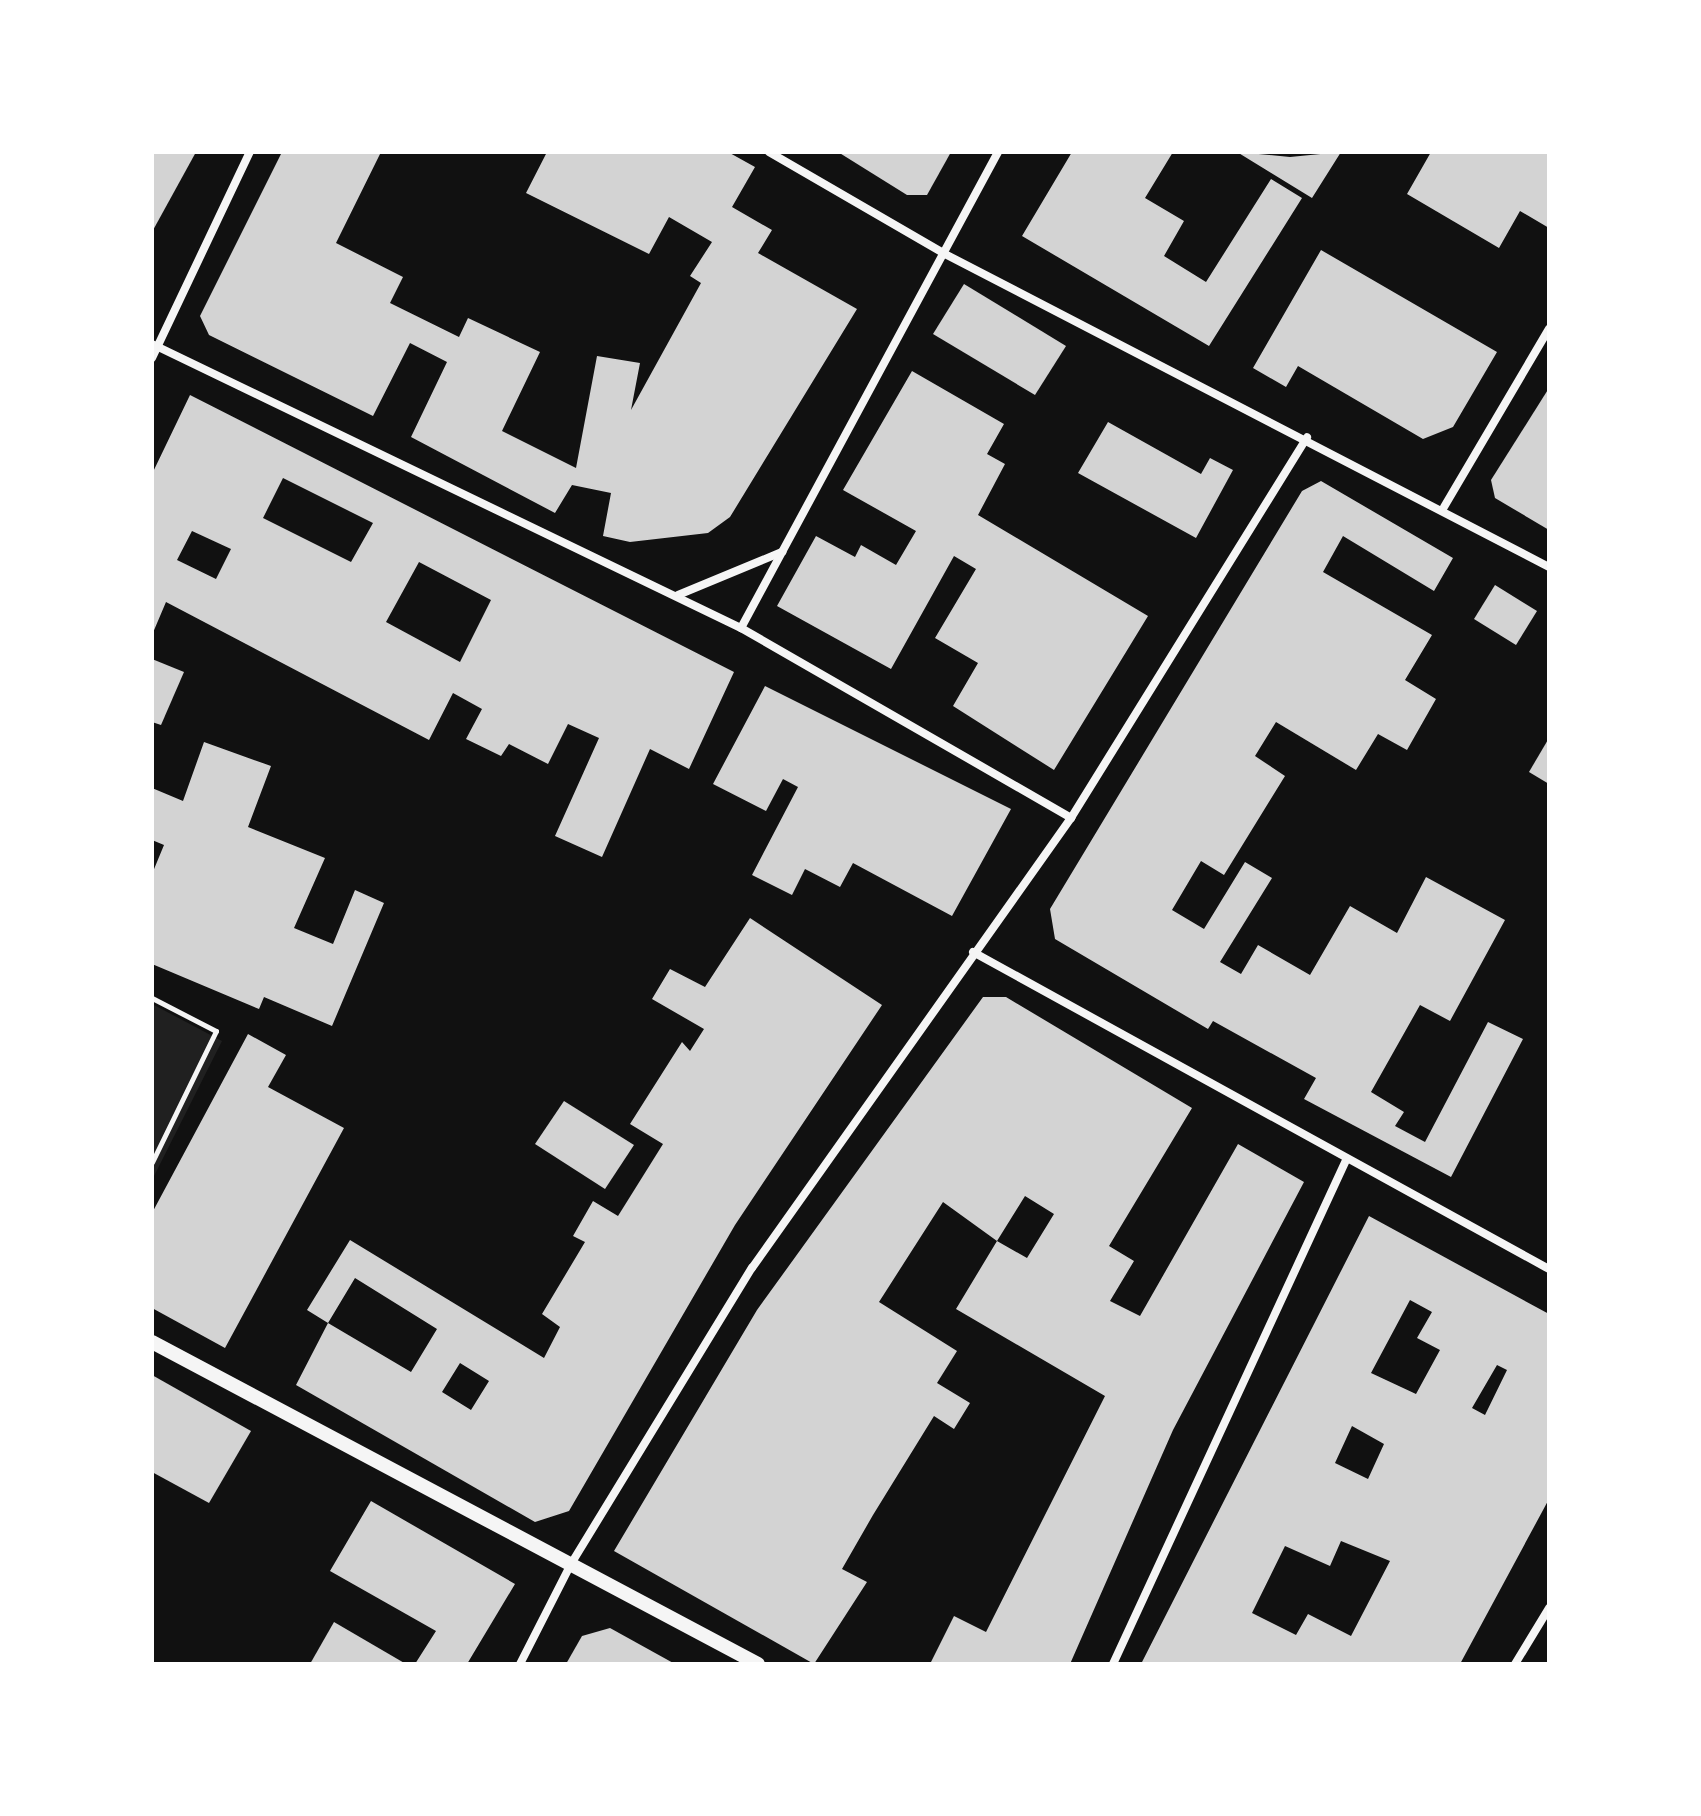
<!DOCTYPE html>
<style>
body{margin:0}
#map{position:relative;width:1701px;height:1816px;overflow:hidden;background:#111;font-family:Quicksand,sans-serif}
div>[style]{position:absolute}
[style*='--x']{left:calc(var(--x)*1px);top:calc(var(--y)*1px);width:calc(var(--w)*1px);rotate:calc(var(--a)*1deg)}
.green>*{inset:0;background:#202020}
.building>*{inset:0;background:#d3d3d3}
.path>*{height:5px;margin:-2.5px;padding:0 2.5px;transform-origin:2.5px;border-radius:2.5px;background:#f5f5f5}
.minor>*{height:8px;margin:-4px;padding:0 4px;transform-origin:4px;border-radius:4px;background:#f5f5f5}
.tertiary>*{height:14px;margin:-7px;padding:0 7px;transform-origin:7px;border-radius:7px;background:#f5f5f5}
span{translate:-50% -50%;white-space:nowrap;text-align:center;line-height:1.15;-webkit-text-stroke:6px #fff;paint-order:stroke}
.frame{position:absolute;inset:0;border:154px solid #fff;pointer-events:none}
</style>
<div id="map">
<div class="green">
<i style="clip-path:polygon(152px 1004px,222px 1041px,152px 1180px)"></i>
</div>
<div class="building">
<i style="clip-path:polygon(152px 152px,196px 152px,152px 232px)"></i>
<i style="clip-path:polygon(282px 152px,381px 152px,336px 243px,403px 277px,390px 303px,459px 337px,468px 318px,540px 352px,502px 431px,576px 468px,597px 356px,640px 363px,631px 410px,701px 283px,690px 276px,712px 242px,669px 217px,649px 254px,526px 193px,547px 152px,728px 152px,755px 167px,732px 207px,772px 230px,758px 253px,857px 309px,730px 517px,708px 533px,630px 542px,603px 536px,611px 493px,572px 485px,555px 513px,411px 437px,447px 362px,410px 343px,373px 416px,209px 335px,200px 316px)"></i>
<i style="clip-path:polygon(838px 152px,951px 152px,927px 195px,907px 195px)"></i>
<i style="clip-path:polygon(1072px 152px,1173px 152px,1145px 198px,1184px 221px,1164px 256px,1206px 282px,1271px 179px,1302px 198px,1209px 346px,1022px 236px)"></i>
<i style="clip-path:polygon(1237px 152px,1290px 157px,1341px 152px,1312px 198px)"></i>
<i style="clip-path:polygon(1431px 152px,1549px 152px,1549px 228px,1520px 211px,1499px 248px,1407px 194px)"></i>
<i style="clip-path:polygon(1321px 250px,1497px 352px,1453px 427px,1423px 439px,1298px 366px,1286px 387px,1253px 368px)"></i>
<i style="clip-path:polygon(964px 284px,1066px 346px,1035px 395px,933px 334px)"></i>
<i style="clip-path:polygon(912px 371px,1004px 424px,987px 454px,1005px 464px,978px 515px,1148px 616px,1054px 770px,953px 706px,978px 663px,935px 638px,976px 569px,954px 556px,891px 669px,777px 606px,816px 536px,855px 557px,861px 545px,896px 565px,916px 531px,843px 490px)"></i>
<i style="clip-path:polygon(1549px 388px,1549px 530px,1495px 498px,1491px 480px)"></i>
<i style="clip-path:polygon(evenodd,190px 395px,734px 672px,689px 769px,650px 749px,602px 857px,555px 836px,599px 738px,568px 724px,548px 764px,509px 744px,501px 756px,466px 739px,482px 709px,453px 693px,429px 740px,166px 602px,152px 635px,152px 474px,190px 395px,283px 478px,373px 523px,351px 562px,263px 518px,283px 478px,190px 395px,192px 531px,231px 549px,216px 579px,177px 560px,192px 531px,190px 395px,419px 562px,491px 600px,460px 662px,386px 622px,419px 562px)"></i>
<i style="clip-path:polygon(1108px 422px,1201px 474px,1210px 458px,1233px 470px,1196px 538px,1078px 473px)"></i>
<i style="clip-path:polygon(1321px 481px,1453px 558px,1434px 591px,1343px 536px,1323px 572px,1432px 635px,1405px 680px,1436px 699px,1407px 750px,1378px 734px,1356px 770px,1276px 722px,1255px 756px,1285px 776px,1224px 875px,1201px 861px,1172px 910px,1204px 929px,1245px 862px,1272px 878px,1220px 962px,1241px 974px,1258px 945px,1310px 975px,1350px 906px,1397px 933px,1426px 877px,1505px 920px,1450px 1021px,1420px 1005px,1371px 1092px,1404px 1112px,1395px 1126px,1425px 1142px,1488px 1022px,1523px 1039px,1451px 1177px,1304px 1099px,1316px 1078px,1213px 1021px,1208px 1029px,1055px 939px,1050px 909px,1302px 491px)"></i>
<i style="clip-path:polygon(1495px 585px,1537px 611px,1516px 645px,1474px 619px)"></i>
<i style="clip-path:polygon(152px 659px,184px 672px,161px 725px,152px 722px)"></i>
<i style="clip-path:polygon(765px 686px,1011px 809px,952px 916px,853px 863px,840px 887px,805px 869px,792px 895px,752px 875px,798px 787px,783px 779px,766px 811px,713px 784px)"></i>
<i style="clip-path:polygon(1549px 738px,1549px 784px,1529px 772px)"></i>
<i style="clip-path:polygon(204px 742px,271px 766px,248px 827px,325px 858px,294px 928px,333px 944px,355px 890px,384px 903px,332px 1026px,264px 997px,259px 1009px,152px 964px,152px 874px,164px 845px,152px 840px,152px 788px,183px 801px)"></i>
<i style="clip-path:polygon(evenodd,750px 918px,882px 1005px,735px 1225px,569px 1511px,535px 1522px,296px 1385px,328px 1323px,411px 1372px,437px 1329px,355px 1278px,328px 1323px,307px 1310px,350px 1240px,544px 1358px,560px 1327px,542px 1314px,585px 1242px,573px 1236px,593px 1201px,618px 1216px,663px 1144px,630px 1124px,682px 1042px,690px 1051px,704px 1029px,652px 999px,670px 969px,705px 987px,750px 918px,460px 1363px,489px 1381px,471px 1410px,442px 1392px,460px 1363px)"></i>
<i style="clip-path:polygon(983px 997px,1006px 997px,1192px 1108px,1109px 1246px,1134px 1261px,1110px 1301px,1140px 1316px,1238px 1144px,1304px 1182px,1173px 1430px,1070px 1664px,930px 1664px,954px 1616px,986px 1632px,1105px 1396px,956px 1309px,997px 1241px,1027px 1258px,1054px 1214px,1025px 1196px,997px 1241px,943px 1202px,879px 1302px,957px 1351px,937px 1383px,970px 1403px,954px 1429px,934px 1416px,873px 1515px,842px 1569px,867px 1582px,814px 1664px,614px 1551px,757px 1310px)"></i>
<i style="clip-path:polygon(248px 1034px,286px 1055px,268px 1087px,344px 1128px,225px 1348px,152px 1308px,152px 1213px)"></i>
<i style="clip-path:polygon(564px 1101px,634px 1145px,605px 1189px,535px 1144px)"></i>
<i style="clip-path:polygon(evenodd,1369px 1216px,1549px 1314px,1549px 1499px,1460px 1664px,1141px 1664px,1369px 1216px,1410px 1300px,1432px 1312px,1417px 1338px,1440px 1350px,1416px 1394px,1371px 1373px,1410px 1300px,1369px 1216px,1497px 1365px,1507px 1370px,1485px 1415px,1472px 1408px,1497px 1365px,1369px 1216px,1352px 1426px,1384px 1444px,1368px 1479px,1335px 1463px,1352px 1426px,1369px 1216px,1341px 1541px,1390px 1561px,1351px 1636px,1308px 1614px,1296px 1635px,1252px 1613px,1285px 1546px,1330px 1566px,1341px 1541px)"></i>
<i style="clip-path:polygon(152px 1375px,251px 1431px,209px 1503px,152px 1472px)"></i>
<i style="clip-path:polygon(371px 1501px,515px 1584px,467px 1664px,415px 1664px,436px 1631px,330px 1571px)"></i>
<i style="clip-path:polygon(334px 1622px,406px 1664px,310px 1664px)"></i>
<i style="clip-path:polygon(610px 1628px,675px 1664px,566px 1664px,582px 1636px)"></i>
</div>
<div class="path">
<i style="--x:152;--y:998;--w:72;--a:27.3"></i>
<i style="--x:216;--y:1031;--w:146;--a:116"></i>
</div>
<div class="minor">
<i style="--x:769;--y:152;--w:201;--a:30.1"></i>
<i style="--x:943;--y:253;--w:683;--a:27.39"></i>
<i style="--x:152;--y:344;--w:654;--a:25.74"></i>
<i style="--x:741;--y:628;--w:381;--a:29.9"></i>
<i style="--x:152;--y:358;--w:228;--a:-64.6"></i>
<i style="--x:1444;--y:507;--w:207;--a:-59.5"></i>
<i style="--x:678;--y:595;--w:113;--a:-22.5"></i>
<i style="--x:741;--y:628;--w:541;--a:-61.63"></i>
<i style="--x:973;--y:952;--w:657;--a:28.83"></i>
<i style="--x:520;--y:1664;--w:112;--a:-63"></i>
<i style="--x:571;--y:1564;--w:347;--a:-58.6"></i>
<i style="--x:752;--y:1268;--w:552;--a:-54.67"></i>
<i style="--x:1071;--y:818;--w:448;--a:-58.2"></i>
<i style="--x:1113;--y:1664;--w:557;--a:-65.18"></i>
<i style="--x:1515;--y:1664;--w:66;--a:-58.7"></i>
</div>
<div class="tertiary">
<i style="--x:152;--y:1342;--w:686;--a:27.98"></i>
</div>
<div class="frame"></div>
</div>
